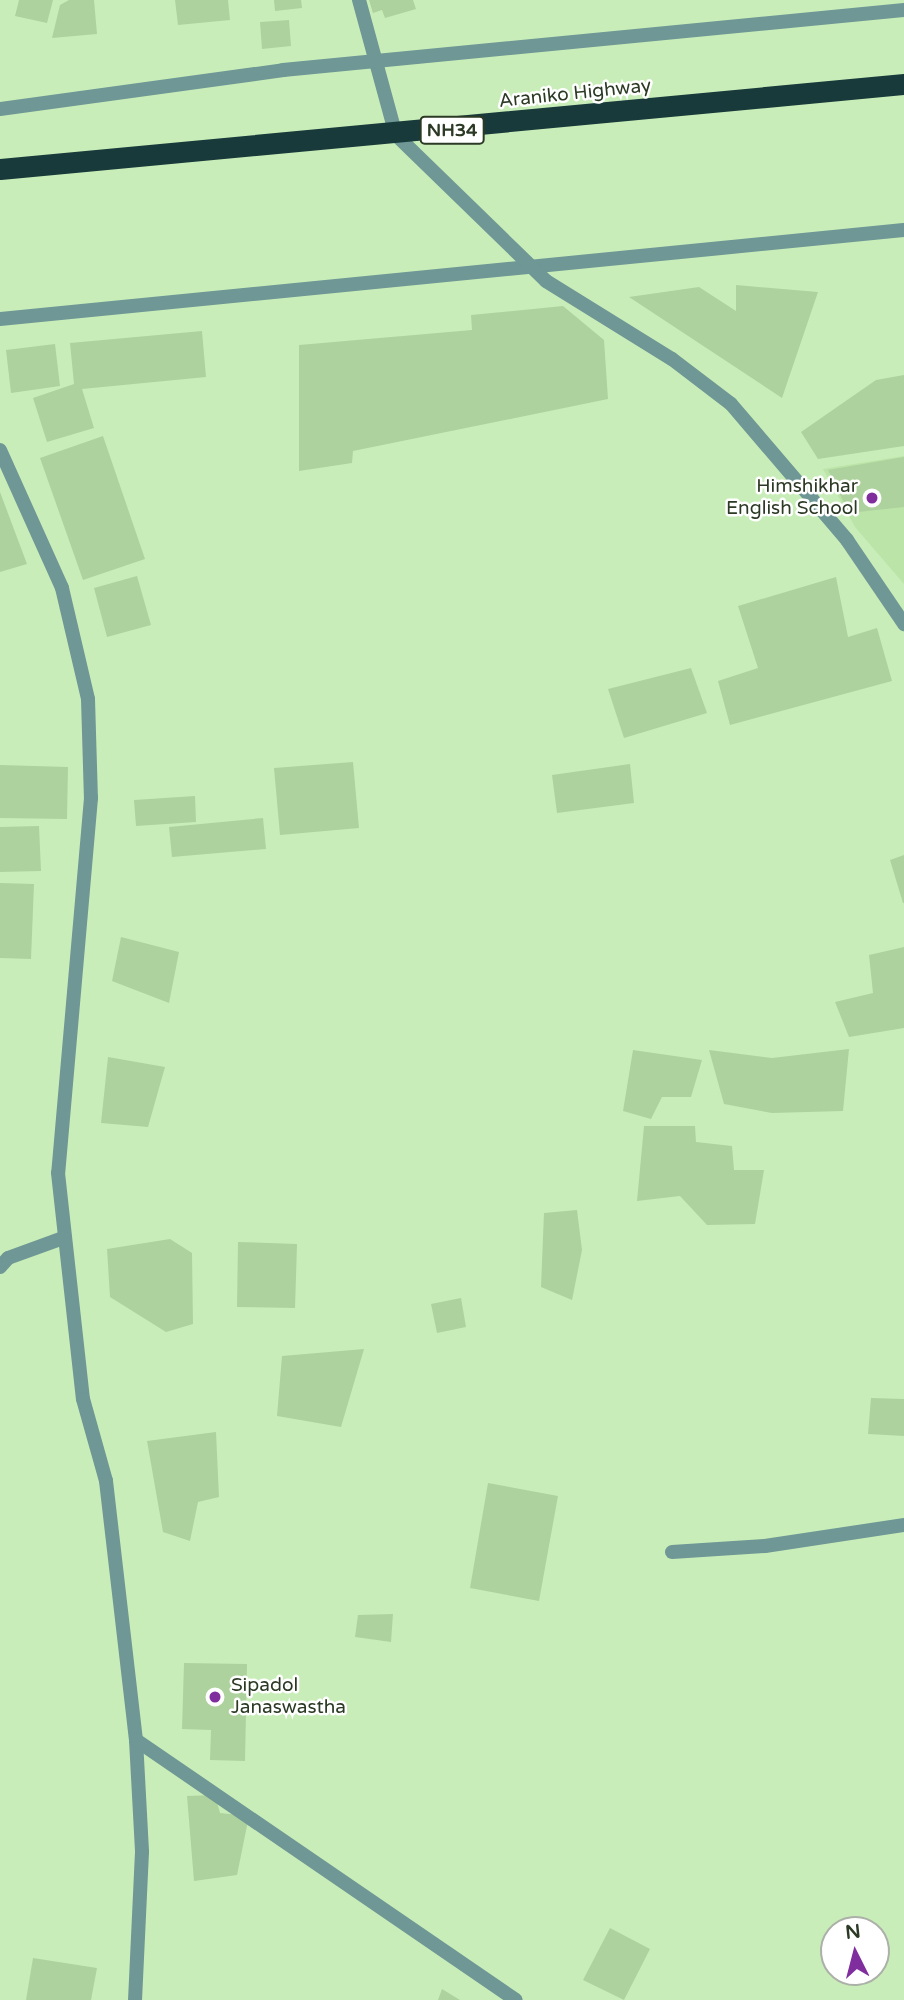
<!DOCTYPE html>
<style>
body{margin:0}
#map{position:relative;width:904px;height:2000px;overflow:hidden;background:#c9edb8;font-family:"Varela Round",sans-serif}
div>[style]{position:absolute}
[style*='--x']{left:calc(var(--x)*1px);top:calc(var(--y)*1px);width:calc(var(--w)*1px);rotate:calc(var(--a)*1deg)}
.built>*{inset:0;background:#bbe4a8}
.building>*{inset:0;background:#aed29d}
.lane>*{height:14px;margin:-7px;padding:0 7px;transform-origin:7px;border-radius:7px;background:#6e9796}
.street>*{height:14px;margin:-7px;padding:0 7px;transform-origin:7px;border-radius:7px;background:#6e9796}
.highway>*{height:21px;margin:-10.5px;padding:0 10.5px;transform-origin:10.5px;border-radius:10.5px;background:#193a3b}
.dots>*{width:19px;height:19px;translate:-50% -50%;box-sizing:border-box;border:4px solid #fff;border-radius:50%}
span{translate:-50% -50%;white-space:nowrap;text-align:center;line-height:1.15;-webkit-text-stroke:5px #fff;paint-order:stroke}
.shield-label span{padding:2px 5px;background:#fff;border:2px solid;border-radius:5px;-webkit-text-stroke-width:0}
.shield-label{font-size:18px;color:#2c3a25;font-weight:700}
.street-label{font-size:19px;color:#2c3a25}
.poi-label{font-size:19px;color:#2c3a25}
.right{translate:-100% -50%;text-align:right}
.left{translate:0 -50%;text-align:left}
.north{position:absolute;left:820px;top:1916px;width:70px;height:70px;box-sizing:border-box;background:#fff;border:2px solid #abb0a8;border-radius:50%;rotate:354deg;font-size:19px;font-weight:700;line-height:28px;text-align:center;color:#2c3a25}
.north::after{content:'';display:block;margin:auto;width:24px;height:32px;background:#802e9e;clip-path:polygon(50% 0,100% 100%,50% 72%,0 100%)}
</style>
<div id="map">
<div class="built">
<i style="clip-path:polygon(904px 456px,904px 584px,855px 527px,823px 469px)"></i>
</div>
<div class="building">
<i style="clip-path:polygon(19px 0,53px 0,47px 23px,15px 16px)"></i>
<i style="clip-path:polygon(69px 0,94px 0,97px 34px,52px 38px,60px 5px)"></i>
<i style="clip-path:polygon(175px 0,228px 0,230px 20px,178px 25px)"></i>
<i style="clip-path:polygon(274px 0,301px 0,302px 8px,275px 11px)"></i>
<i style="clip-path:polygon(369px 0,413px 0,416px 9px,385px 18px,382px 10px,373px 13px)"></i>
<i style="clip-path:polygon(289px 20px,291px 46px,262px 49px,260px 22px)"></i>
<i style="clip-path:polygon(736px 285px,818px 292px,782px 398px,629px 297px,699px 287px,736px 311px)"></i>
<i style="clip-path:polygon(563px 306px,604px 340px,608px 399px,353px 451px,352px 463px,299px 471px,299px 345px,472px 330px,471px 315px)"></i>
<i style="clip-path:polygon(202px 331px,206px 377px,82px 389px,94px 428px,47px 442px,33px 398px,74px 384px,70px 343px)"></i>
<i style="clip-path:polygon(55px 344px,60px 386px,11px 393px,6px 350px)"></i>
<i style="clip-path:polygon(904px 375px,904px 446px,818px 459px,801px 432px,876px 380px)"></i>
<i style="clip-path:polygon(103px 436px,145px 559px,83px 580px,40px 458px)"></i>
<i style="clip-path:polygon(904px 457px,904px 507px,849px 513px,828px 470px)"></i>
<i style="clip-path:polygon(0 492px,27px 564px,0 572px)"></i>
<i style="clip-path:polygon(137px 576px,151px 625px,107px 637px,94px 588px)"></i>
<i style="clip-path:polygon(836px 577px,848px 637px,877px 628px,892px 681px,730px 725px,718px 681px,758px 668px,738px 606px)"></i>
<i style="clip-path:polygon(691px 668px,707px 713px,624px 738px,608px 689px)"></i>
<i style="clip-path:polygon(353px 762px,359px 828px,280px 835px,274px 768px)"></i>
<i style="clip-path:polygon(630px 764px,634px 803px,557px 813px,552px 775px)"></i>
<i style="clip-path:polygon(0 765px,68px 767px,67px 819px,0 818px)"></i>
<i style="clip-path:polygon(195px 796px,196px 822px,136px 826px,134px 800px)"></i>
<i style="clip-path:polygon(263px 818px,266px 849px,172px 857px,169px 827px)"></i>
<i style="clip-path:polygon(39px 826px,41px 871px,0 872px,0 827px)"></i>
<i style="clip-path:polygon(904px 855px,904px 903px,903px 903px,890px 860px)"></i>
<i style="clip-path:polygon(0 883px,34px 884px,31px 959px,0 958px)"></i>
<i style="clip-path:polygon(121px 937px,179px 952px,169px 1003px,112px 981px)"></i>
<i style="clip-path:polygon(904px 947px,904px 1028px,849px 1037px,835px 1002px,873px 993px,869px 955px)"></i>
<i style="clip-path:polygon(849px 1049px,843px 1111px,772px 1113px,724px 1104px,709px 1050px,772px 1058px)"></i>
<i style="clip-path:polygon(633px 1050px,702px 1060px,691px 1097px,662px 1097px,651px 1119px,623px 1111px)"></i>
<i style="clip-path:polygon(108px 1057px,165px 1067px,148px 1127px,101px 1123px)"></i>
<i style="clip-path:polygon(644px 1126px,695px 1126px,696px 1142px,732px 1146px,734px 1170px,764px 1170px,755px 1224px,707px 1225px,680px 1196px,637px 1201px)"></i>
<i style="clip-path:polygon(577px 1210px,582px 1250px,572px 1300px,541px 1287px,544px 1213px)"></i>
<i style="clip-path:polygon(170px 1239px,192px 1253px,193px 1324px,166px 1332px,110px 1297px,107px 1249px)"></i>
<i style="clip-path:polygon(238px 1242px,297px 1244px,295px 1308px,237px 1307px)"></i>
<i style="clip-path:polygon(461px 1298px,466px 1327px,437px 1333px,431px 1304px)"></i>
<i style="clip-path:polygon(364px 1349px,341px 1427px,277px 1416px,282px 1356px)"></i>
<i style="clip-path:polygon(871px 1398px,904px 1399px,904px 1436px,868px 1434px)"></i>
<i style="clip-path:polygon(216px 1432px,219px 1497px,198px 1502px,190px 1541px,163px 1532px,147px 1441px)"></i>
<i style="clip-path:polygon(488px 1483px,558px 1496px,539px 1601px,470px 1588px)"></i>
<i style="clip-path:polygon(393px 1614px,391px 1642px,355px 1637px,358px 1615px)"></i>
<i style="clip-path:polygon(184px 1663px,247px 1664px,245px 1761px,210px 1760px,211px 1730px,182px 1729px)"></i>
<i style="clip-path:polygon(215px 1795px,220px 1813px,249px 1816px,237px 1875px,194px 1881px,187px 1796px)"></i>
<i style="clip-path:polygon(610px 1928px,650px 1949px,624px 2000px,583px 1980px)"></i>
<i style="clip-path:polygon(33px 1958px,97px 1968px,91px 2000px,26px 2000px)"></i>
<i style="clip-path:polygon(442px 1989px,460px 2000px,438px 2000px)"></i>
</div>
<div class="lane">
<i style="--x:0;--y:319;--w:908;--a:-5.62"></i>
</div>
<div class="street">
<i style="--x:359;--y:0;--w:140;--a:74.7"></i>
<i style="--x:396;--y:135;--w:209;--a:44.2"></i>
<i style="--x:546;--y:281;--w:148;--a:31.8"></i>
<i style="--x:672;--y:359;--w:74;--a:37.3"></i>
<i style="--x:731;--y:404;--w:179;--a:49.5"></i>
<i style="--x:847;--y:540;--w:102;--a:55.8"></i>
<i style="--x:0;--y:109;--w:286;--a:-7.8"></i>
<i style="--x:283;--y:70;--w:624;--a:-5.52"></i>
<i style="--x:0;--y:450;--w:151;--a:65.8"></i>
<i style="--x:62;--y:588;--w:114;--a:76.8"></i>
<i style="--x:88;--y:699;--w:99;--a:88.3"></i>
<i style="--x:91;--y:798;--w:376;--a:95"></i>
<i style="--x:58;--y:1173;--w:227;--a:83.7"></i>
<i style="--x:83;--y:1399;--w:85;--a:74.3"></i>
<i style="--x:106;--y:1481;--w:261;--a:83.4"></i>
<i style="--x:136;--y:1740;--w:112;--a:86.9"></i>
<i style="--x:142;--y:1852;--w:148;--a:92.7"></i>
<i style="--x:0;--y:1267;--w:12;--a:-48"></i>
<i style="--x:8;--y:1258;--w:59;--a:-20"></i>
<i style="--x:672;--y:1552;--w:93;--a:-3.7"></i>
<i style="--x:765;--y:1546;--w:141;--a:-8.6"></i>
<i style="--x:136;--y:1740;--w:460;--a:34.4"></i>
</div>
<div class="highway">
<i style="--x:0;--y:169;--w:908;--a:-5.37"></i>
</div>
<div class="dots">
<i style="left:872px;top:498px;background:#802e9e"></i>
<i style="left:215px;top:1697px;background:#802e9e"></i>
</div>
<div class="shield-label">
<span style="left:452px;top:130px">NH34</span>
</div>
<div class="street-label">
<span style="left:575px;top:94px;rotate:-6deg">Araniko Highway</span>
</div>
<div class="poi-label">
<span class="right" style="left:858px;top:498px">Himshikhar<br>English School</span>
<span class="left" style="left:231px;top:1697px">Sipadol<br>Janaswastha</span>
</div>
<div class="north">N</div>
</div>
